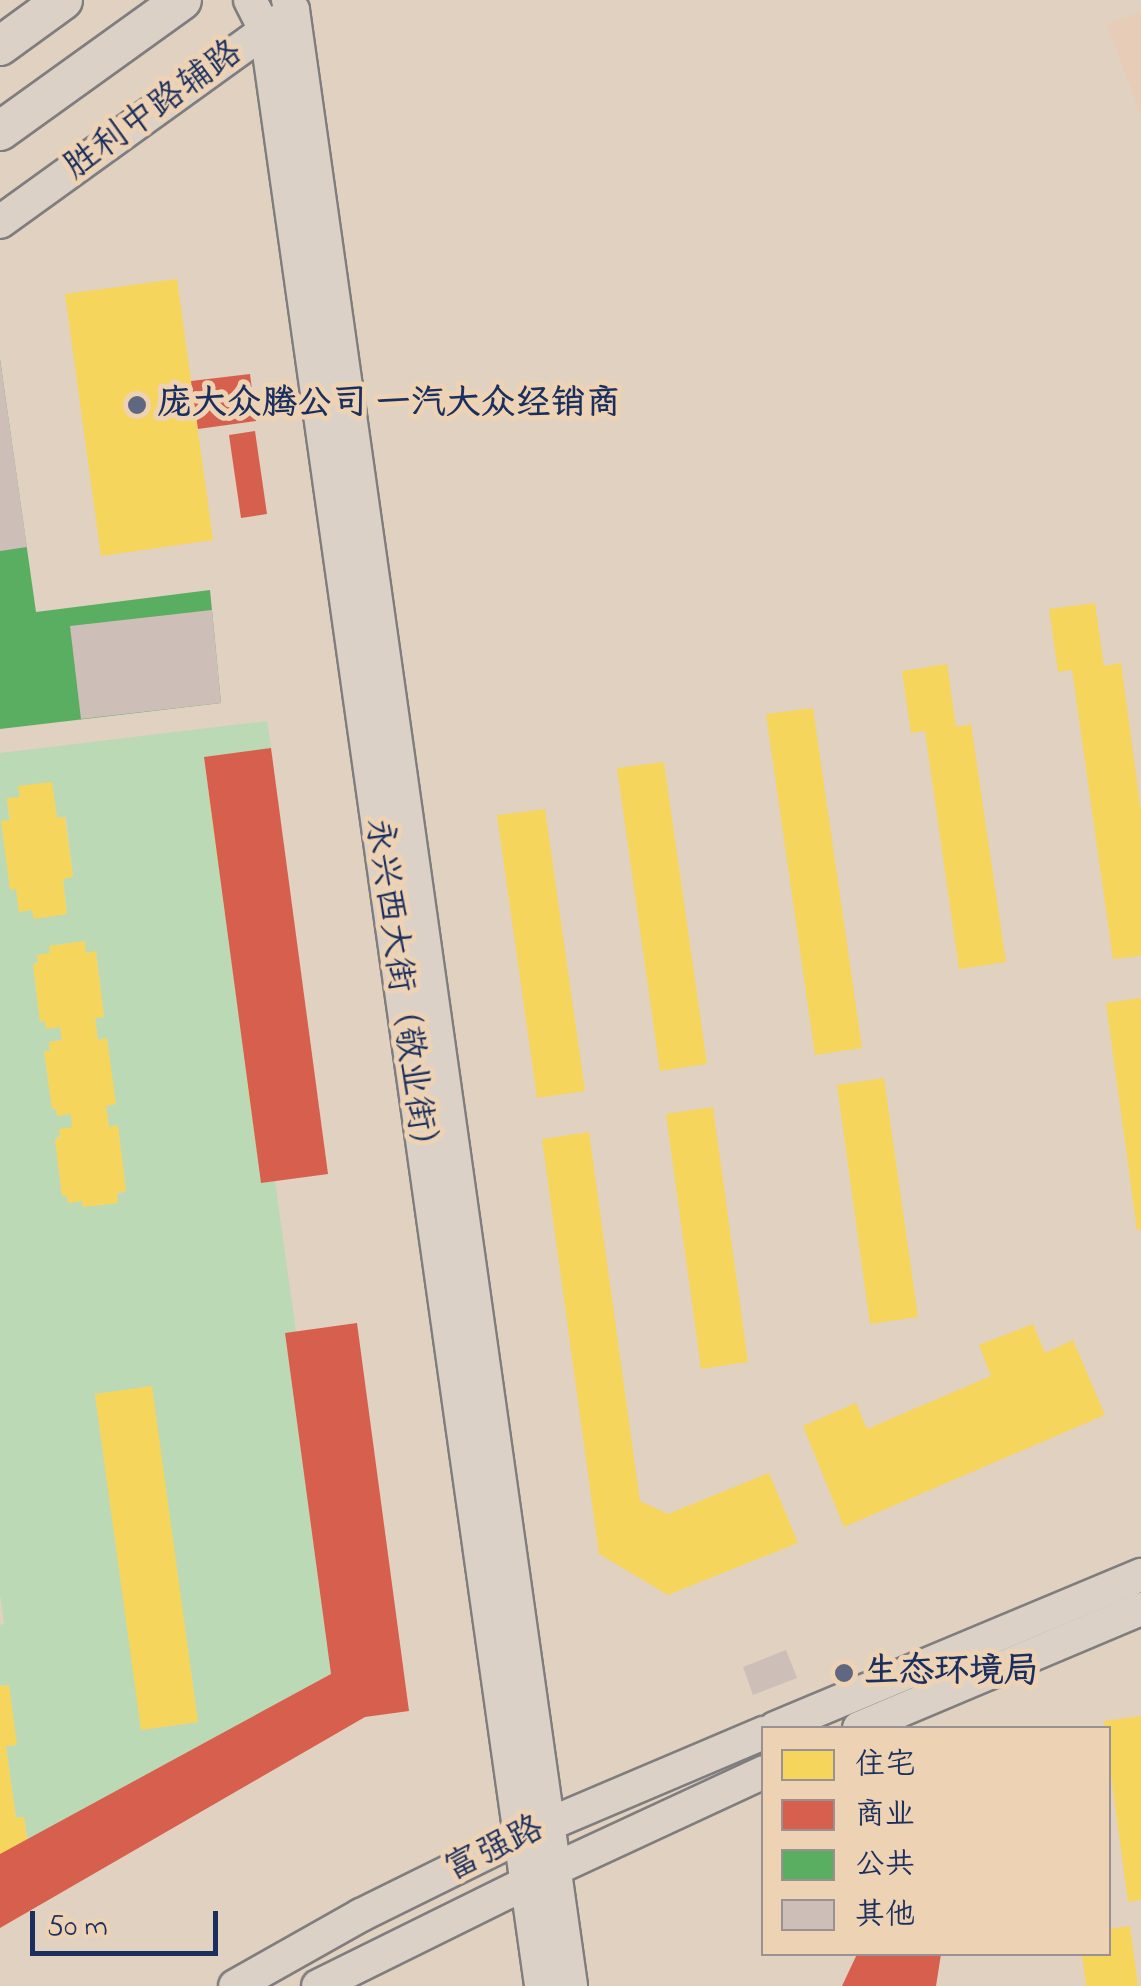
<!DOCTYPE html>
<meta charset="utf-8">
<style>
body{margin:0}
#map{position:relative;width:1141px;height:1986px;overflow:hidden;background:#e0d1c1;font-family:"Indie Flower","LXGW WenKai TC",sans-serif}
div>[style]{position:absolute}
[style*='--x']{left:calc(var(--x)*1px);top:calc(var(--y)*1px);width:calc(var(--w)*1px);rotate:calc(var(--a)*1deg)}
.built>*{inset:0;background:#e7ccb8}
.green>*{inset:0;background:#bbd9b5}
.homes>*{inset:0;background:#f6d55c}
.shops>*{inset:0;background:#d6604d}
.public>*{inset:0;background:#5aae61}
.building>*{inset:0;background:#cebeb8}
.roads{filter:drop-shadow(2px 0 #807d7e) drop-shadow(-2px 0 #807d7e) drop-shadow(0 2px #807d7e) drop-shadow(0 -2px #807d7e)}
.major>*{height:32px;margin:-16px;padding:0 16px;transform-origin:16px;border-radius:16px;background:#dbd1c6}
.highway>*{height:38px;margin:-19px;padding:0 19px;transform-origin:19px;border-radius:19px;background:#dbd1c6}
.dots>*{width:28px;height:28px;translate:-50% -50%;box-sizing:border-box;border:5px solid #edd2b4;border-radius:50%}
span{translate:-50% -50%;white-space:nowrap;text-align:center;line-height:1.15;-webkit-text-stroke:10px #edd2b4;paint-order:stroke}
.street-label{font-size:35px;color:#1b2f5e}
.poi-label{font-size:35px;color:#1b2f5e;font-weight:700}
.left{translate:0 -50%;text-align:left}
.legend{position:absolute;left:761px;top:1726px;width:350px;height:230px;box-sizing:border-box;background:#edd2b4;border:2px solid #999192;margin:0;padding:12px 18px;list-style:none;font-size:30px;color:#1b2f5e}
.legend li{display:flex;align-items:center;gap:20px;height:50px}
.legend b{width:50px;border:2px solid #999192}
.scale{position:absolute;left:30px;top:1911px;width:188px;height:45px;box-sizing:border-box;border:5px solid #1b2f5e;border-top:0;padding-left:12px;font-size:30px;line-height:35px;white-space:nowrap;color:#1b2f5e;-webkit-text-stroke:8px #edd2b4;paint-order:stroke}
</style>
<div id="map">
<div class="built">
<i style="clip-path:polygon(1141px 12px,1141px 117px,1107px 24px)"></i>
</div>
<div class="green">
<i style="clip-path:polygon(evenodd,267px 721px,271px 748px,204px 758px,261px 1182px,275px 1181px,296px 1332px,285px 1334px,331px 1674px,28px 1839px,24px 1817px,16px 1818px,6px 1746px,16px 1745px,9px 1685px,0 1686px,0 1625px,4px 1624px,0 1594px,0 753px,267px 721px,52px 783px,57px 818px,66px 817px,73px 876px,63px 879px,67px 914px,34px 918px,32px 910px,19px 911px,7px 799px,20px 797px,19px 787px,52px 783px,267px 721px,84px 941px,86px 953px,96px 952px,104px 1016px,95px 1018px,98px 1040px,106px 1038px,116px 1104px,106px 1106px,109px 1127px,118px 1126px,126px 1191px,83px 1207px,82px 1201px,68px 1203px,67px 1196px,62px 1196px,55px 1139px,72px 1127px,71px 1114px,52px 1108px,44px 1052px,50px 1051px,49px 1042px,62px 1040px,60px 1027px,46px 1029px,45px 1021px,40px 1021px,33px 965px,50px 953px,50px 946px,84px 941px,267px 721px,151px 1386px,198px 1722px,142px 1730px,95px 1395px,151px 1386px)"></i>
</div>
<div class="homes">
<i style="clip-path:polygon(177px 279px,213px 540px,101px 556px,65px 294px)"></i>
<i style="clip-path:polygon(1095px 603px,1104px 666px,1121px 663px,1141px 811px,1141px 956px,1113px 959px,1072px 670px,1058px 672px,1049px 609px)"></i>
<i style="clip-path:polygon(947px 664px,956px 727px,971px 724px,1006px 962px,959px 969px,925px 731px,911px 733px,902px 671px)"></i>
<i style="clip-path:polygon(813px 708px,862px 1048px,815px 1055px,766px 714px)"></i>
<i style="clip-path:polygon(259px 756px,264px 792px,273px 791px,281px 851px,270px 853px,275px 888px,241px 893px,240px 884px,226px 886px,223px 863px,218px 864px,209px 796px,217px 794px,214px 773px,227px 771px,226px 761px)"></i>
<i style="clip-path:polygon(664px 762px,707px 1064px,660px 1071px,617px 768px)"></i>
<i style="clip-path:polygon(52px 782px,57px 818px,65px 817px,73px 877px,63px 879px,67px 914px,34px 919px,32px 910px,19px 912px,16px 889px,10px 890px,1px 821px,10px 820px,7px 798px,20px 797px,18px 786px)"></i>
<i style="clip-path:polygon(545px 809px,585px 1091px,537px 1098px,497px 815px)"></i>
<i style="clip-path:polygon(85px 941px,86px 953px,96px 951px,104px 1017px,95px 1018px,98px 1040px,107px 1038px,116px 1104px,106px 1106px,109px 1127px,118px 1125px,126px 1191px,117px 1193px,118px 1203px,83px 1207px,82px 1201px,68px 1203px,67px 1196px,62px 1196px,55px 1139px,60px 1138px,59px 1129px,72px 1127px,71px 1114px,57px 1116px,56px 1108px,52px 1109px,44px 1051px,50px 1051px,49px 1042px,62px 1040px,60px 1027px,46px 1029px,45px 1021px,40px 1022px,33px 964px,38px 964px,37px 955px,50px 953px,49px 946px)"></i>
<i style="clip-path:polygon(1141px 998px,1141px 1230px,1137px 1230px,1106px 1003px)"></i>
<i style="clip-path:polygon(299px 1043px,303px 1078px,312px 1077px,320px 1137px,309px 1139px,314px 1175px,280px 1179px,279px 1170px,265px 1172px,262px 1149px,257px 1150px,247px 1082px,256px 1081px,253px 1059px,267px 1057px,265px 1047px)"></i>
<i style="clip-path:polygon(884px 1078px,918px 1317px,870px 1324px,837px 1085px)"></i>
<i style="clip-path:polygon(713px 1107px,748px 1362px,701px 1369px,666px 1114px)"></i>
<i style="clip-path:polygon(589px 1132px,640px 1501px,668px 1514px,769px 1473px,798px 1543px,668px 1595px,599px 1554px,542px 1139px)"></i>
<i style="clip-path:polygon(1033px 1324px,1045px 1353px,1073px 1340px,1105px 1415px,844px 1527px,803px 1426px,856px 1403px,867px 1429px,991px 1376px,979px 1345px)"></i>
<i style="clip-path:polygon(344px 1325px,348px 1361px,357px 1359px,365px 1420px,354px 1421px,359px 1457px,325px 1461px,324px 1452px,310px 1454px,307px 1431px,301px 1432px,292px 1364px,301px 1363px,298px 1341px,311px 1339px,310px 1330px)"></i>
<i style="clip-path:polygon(152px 1386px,198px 1722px,141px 1730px,95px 1394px)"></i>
<i style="clip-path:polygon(378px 1573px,382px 1609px,391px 1608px,399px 1668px,388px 1670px,393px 1705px,359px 1710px,358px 1701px,344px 1703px,341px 1680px,335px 1681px,327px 1612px,335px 1611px,332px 1590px,345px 1588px,344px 1578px)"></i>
<i style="clip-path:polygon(9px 1685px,17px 1745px,6px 1746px,16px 1818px,24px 1817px,33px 1877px,22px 1879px,26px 1914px,0 1918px,0 1686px)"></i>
<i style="clip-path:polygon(1141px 1716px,1141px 1900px,1128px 1902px,1104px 1721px)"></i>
<i style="clip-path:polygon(1130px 1926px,1138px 1986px,1086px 1986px,1082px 1954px,1108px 1954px,1108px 1929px)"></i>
</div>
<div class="shops">
<i style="clip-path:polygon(250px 374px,256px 421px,198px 429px,191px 381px)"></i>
<i style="clip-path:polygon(255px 431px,267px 514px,241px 518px,229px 435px)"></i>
<i style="clip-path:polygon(271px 748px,328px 1174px,261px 1183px,204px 757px)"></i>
<i style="clip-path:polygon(357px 1323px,409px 1711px,365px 1717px,0 1928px,0 1854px,331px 1674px,285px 1333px)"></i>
<i style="clip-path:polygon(857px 1954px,941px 1954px,936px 1986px,842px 1986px)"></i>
</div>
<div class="public">
<i style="clip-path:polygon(0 359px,36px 612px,210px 590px,221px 703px,0 729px)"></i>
</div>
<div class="building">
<i style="clip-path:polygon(0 359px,27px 547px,0 551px)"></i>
<i style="clip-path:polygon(212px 610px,221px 703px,81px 719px,70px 626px)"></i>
<i style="clip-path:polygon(786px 1650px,797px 1678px,753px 1695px,743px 1667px)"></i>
</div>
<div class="roads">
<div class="major">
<i style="--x:250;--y:0;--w:35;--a:63"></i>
<i style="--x:266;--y:31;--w:1974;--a:81.99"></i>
<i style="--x:288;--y:0;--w:11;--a:63"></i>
<i style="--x:293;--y:10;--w:1995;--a:81.99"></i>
<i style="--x:0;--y:222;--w:345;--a:-35.8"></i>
<i style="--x:775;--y:1728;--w:397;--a:-22.7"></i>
<i style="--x:859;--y:1728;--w:306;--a:-22.9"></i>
<i style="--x:235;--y:1986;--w:145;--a:-29.4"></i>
<i style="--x:361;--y:1915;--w:178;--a:-26.3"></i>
<i style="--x:521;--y:1836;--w:264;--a:-23"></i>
<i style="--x:318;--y:1986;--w:264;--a:-26.3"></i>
<i style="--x:555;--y:1869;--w:230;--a:-24.9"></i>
</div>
<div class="highway">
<i style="--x:0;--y:46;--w:78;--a:-36.1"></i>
<i style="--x:0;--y:131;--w:224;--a:-35.7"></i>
</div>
</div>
<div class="dots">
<i style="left:137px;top:405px;background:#606881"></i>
<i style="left:844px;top:1673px;background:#606881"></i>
</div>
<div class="street-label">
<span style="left:154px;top:111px;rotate:-36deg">胜利中路辅路</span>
<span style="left:400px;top:992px;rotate:82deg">永兴西大街（敬业街）</span>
<span style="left:495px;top:1850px;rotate:-26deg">富强路</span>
</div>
<div class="poi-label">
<span class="left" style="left:157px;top:405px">庞大众腾公司 一汽大众经销商</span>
<span class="left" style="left:864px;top:1673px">生态环境局</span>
</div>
<ul class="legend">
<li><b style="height:28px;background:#f6d55c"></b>住宅</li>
<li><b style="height:28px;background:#d6604d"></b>商业</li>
<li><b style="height:28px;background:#5aae61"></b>公共</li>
<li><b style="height:28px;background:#cebeb8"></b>其他</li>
</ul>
<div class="scale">50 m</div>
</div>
